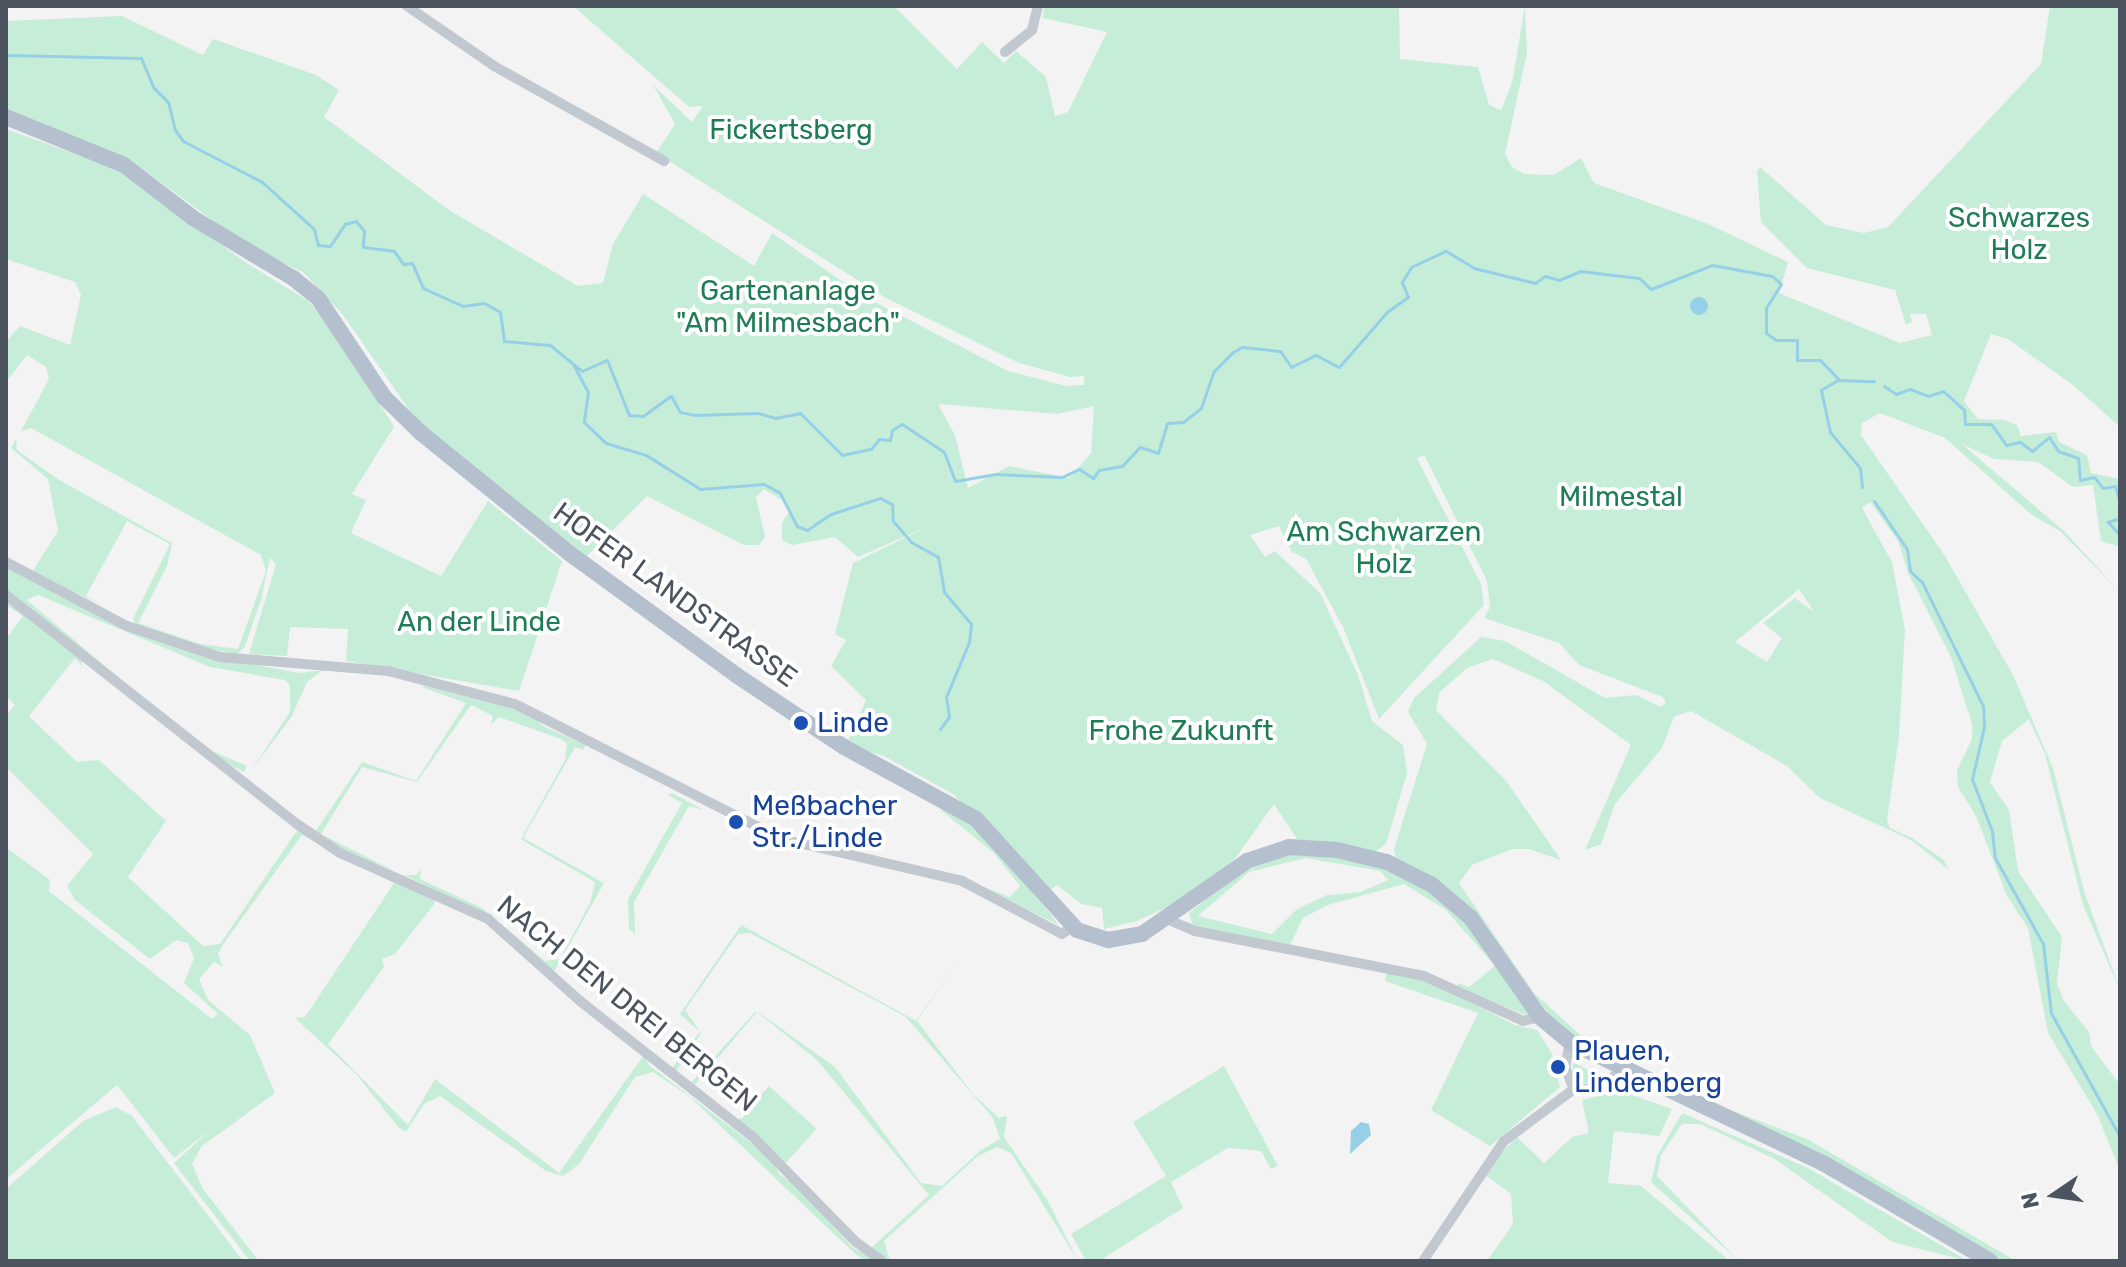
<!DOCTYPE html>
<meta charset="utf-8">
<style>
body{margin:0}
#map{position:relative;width:2126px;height:1267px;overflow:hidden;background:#f4f3f3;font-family:Rubik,sans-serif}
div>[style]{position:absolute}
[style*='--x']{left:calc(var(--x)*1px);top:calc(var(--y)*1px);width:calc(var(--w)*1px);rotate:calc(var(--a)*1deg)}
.green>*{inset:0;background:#c6edd8;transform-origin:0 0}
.water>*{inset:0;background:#96d0e7}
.round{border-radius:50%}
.stream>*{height:3px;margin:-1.5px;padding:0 1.5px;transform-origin:1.5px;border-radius:1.5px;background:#96d0e7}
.street>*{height:10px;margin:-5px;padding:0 5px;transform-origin:5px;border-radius:5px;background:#c1c8d0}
.primary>*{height:16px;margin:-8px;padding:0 8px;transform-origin:8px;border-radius:8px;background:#b5c0ce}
.dots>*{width:22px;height:22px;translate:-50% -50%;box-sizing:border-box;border:4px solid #fff;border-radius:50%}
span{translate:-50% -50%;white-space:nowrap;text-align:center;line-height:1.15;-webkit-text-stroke:8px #fff;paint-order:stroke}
.park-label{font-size:28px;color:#1f7d55}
.street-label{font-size:28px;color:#4b545f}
.transit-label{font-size:28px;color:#164399}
.left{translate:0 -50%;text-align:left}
.frame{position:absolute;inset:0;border:8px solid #4b545f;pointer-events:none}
.north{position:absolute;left:2014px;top:1155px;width:80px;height:80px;-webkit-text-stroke:6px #fff;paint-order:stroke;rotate:257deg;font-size:22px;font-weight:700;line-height:32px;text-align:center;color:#4b545f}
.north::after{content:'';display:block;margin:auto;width:28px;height:36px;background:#4b545f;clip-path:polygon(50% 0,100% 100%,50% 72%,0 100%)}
</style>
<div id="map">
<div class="green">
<div style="clip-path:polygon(evenodd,573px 6px,894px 6px,957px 69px,982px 42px,1004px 63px,1016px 51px,1046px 77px,1055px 116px,1068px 112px,1107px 32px,1043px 18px,1044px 6px,1399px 6px,1400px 59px,1478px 67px,1489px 105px,1501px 110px,1512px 83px,1525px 6px,1527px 53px,1505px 154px,1512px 167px,1524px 174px,1554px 175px,1581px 158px,1594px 183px,1708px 224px,1788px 262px,1779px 293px,1900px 343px,1932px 335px,1926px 314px,1910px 314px,1912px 322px,1906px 325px,1895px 290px,1807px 268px,1761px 222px,1757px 171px,1760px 167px,1826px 225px,1864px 233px,1888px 227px,2041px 64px,2050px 6px,2120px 6px,2120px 427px,2073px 385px,2008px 339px,1991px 334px,1964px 401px,1978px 419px,2005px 420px,2017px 425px,2021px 436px,2056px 432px,2059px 442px,2087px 455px,2091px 473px,2120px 479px,2120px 547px,2101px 541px,2093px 485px,2073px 487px,2038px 462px,1994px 459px,1962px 444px,2065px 532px,2120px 592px,2060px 531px,2032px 515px,1945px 438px,1880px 413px,1862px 423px,1861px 435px,1945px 556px,2013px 675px,2053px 768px,2084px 891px,2120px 990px,2083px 905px,2045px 754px,2029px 719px,2002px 741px,1990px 782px,2009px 810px,2018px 871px,2062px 937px,2057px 983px,2064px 1001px,2089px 1032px,2091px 1046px,2120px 1085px,2120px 1171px,2097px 1114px,2048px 1033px,2028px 928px,2007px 896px,1976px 816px,1958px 787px,1957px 770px,1972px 739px,1972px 724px,1951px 657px,1908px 573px,1898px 541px,1870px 502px,1862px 508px,1892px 562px,1905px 630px,1899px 736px,1887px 820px,1890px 828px,1912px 838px,1944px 860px,1949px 870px,1911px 840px,1820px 798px,1787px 766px,1691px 711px,1674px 717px,1662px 748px,1615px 804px,1601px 844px,1585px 850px,1631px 745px,1543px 681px,1493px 659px,1467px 668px,1439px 693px,1436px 710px,1507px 782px,1561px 860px,1529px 849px,1512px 849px,1472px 865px,1459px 883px,1534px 993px,1589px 1043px,1709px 1102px,1807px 1139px,2016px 1261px,2000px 1261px,1855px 1176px,1686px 1097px,1556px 1025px,1503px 950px,1396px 859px,1394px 849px,1427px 744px,1408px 712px,1414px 698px,1481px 637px,1505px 641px,1605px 698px,1636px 695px,1661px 707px,1666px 702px,1663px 697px,1579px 665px,1559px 643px,1484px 618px,1490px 607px,1487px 581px,1424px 455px,1417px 458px,1481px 584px,1484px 605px,1379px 719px,1343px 627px,1306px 559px,1292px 552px,1279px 526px,1250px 535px,1265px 557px,1275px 551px,1320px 593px,1358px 675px,1372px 721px,1403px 745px,1407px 773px,1386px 844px,1373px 853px,1297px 839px,1274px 804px,1235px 859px,1182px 900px,1137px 921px,1104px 929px,1102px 908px,1081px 904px,1057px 885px,1050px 890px,953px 794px,884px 756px,846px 745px,866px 700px,831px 666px,846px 640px,835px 634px,853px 563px,927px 527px,858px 557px,835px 537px,792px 545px,782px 540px,782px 523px,789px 512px,785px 502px,764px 489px,756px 497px,765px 537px,759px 545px,744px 545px,647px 496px,585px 558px,424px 431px,343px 315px,303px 272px,249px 247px,129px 159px,6px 108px,6px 21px,122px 16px,203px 55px,213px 39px,316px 75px,339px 90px,324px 117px,449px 210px,578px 286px,603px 283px,613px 244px,643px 194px,754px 266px,772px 233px,865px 297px,1008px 371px,1066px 386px,1084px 385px,1084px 376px,1070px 377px,1019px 363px,886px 298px,656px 153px,675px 124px,653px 85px,692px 122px,703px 106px,689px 107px,573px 6px,938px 404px,1057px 414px,1094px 406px,1091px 453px,1069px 478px,1009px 466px,968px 488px,955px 435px,938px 404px,573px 6px,1799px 589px,1814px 612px,1795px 598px,1763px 623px,1782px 638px,1767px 662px,1735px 642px,1799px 589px)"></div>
<div style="clip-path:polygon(6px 129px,120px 170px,242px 260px,308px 301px,335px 330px,394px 427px,352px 494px,366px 500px,351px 533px,441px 576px,488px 501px,562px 561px,519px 691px,346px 661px,348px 629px,290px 627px,287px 656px,249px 654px,276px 564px,270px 558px,261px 600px,245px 646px,238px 654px,207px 649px,136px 625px,133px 619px,170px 544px,127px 521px,86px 596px,98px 603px,31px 574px,58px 531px,48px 479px,11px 448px,16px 439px,17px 450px,56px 478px,172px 543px,167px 566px,138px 623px,200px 644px,238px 649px,266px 571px,261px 555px,31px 428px,21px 431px,49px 379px,46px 367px,27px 355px,6px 382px,6px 342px,20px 326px,70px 345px,81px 295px,75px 282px,6px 259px)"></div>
<div style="clip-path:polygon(6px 567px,122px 627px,209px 656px,299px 673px,323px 670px,307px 682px,292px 716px,250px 772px,290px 712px,290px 686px,285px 680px,210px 667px,38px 595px,27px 600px,158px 711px,212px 751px,247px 766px,244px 772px,226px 763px,48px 627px,6px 589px)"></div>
<div style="clip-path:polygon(6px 599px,82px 661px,82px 666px,75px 658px,29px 716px,77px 762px,99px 760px,166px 821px,128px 877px,203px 946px,220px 944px,298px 829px,433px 897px,435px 903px,395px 954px,382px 959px,384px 967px,328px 1044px,408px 1125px,435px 1079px,559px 1173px,644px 1055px,649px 1065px,771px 1158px,780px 1175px,795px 1184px,853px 1248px,878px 1261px,864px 1261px,851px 1250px,690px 1097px,653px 1072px,635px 1077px,579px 1164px,563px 1176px,546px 1171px,440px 1096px,424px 1104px,406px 1132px,398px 1127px,357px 1075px,295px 1018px,305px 1017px,394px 883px,302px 835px,222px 946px,218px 954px,223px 967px,214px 962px,199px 979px,208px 1000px,250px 1035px,275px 1093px,202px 1146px,192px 1164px,203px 1189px,259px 1261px,250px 1261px,174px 1163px,209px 1131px,174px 1158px,117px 1085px,6px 1179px,7px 848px,50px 880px,49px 891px,212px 1019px,218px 1014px,184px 983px,194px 958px,188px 943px,176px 940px,150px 959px,75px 900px,67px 886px,93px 854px,6px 767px,6px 716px,15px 705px,6px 696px,6px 639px,23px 616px,6px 605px)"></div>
<div style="clip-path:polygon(426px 686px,530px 713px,543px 726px,586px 745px,583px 750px,575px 747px,523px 838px,604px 883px,554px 972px,489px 916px,404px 875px,416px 875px,421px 869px,420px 879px,482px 908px,545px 961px,560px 959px,590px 903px,595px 882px,522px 840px,522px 837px,565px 760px,567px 744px,561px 739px,499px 717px,491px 724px,493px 716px,471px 705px,417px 782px,362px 767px,321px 834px,397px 872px,333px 845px,316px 834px,266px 796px,315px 832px,362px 762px,416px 781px,466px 703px,422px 687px)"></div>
<div style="clip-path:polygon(672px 793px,704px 810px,689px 806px,634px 902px,635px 934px,629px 929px,628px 899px,682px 803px,668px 795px)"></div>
<div style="clip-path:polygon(943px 802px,997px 848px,1059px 925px,967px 881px,1010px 897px,1020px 886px,994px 853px,942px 811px)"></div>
<div style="clip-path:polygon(evenodd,1289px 853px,1317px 853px,1386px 869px,1425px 888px,1459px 914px,1529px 1013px,1528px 1016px,1458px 988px,1458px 983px,1469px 987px,1495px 966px,1446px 910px,1404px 884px,1328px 905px,1303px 918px,1289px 947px,1193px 926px,1189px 913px,1237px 875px,1289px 853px,1306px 858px,1380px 871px,1388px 880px,1360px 892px,1327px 895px,1297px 909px,1272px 934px,1198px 916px,1249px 872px,1306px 858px)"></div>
<div style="clip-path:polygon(741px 925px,916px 1021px,966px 949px,917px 1021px,973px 1094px,999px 1118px,1007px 1116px,1004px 1137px,1048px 1201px,1078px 1261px,1011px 1153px,997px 1147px,978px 1156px,884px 1241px,890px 1261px,875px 1252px,871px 1248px,929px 1195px,817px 1060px,757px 1012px,694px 1086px,691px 1083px,755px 1012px,758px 1012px,835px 1067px,921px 1183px,942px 1186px,981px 1150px,1000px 1139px,993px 1118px,906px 1017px,750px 933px,738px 934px,685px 1010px,701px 1033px,676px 1072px,671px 1069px,700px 1032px,680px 1014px)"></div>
<div style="clip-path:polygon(1387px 970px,1423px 978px,1515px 1025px,1537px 1030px,1552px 1054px,1560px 1087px,1490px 1146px,1431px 1110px,1478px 1013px,1385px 981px)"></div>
<div style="clip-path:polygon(1573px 1062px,1600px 1077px,1593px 1084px,1581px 1083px,1572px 1073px)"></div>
<div style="clip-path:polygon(1224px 1066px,1278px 1166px,1299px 1191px,1278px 1166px,1271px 1169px,1261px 1151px,1228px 1148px,1171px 1182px,1183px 1208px,1099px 1261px,1086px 1261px,1071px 1234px,1166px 1176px,1133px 1122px)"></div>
<div style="left:769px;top:1086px;width:64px;height:46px;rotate:42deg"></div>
<div style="clip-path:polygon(1620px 1091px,1672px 1109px,1659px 1136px,1614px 1131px,1608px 1183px,1641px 1186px,1730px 1261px,1487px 1261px,1513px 1224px,1511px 1194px,1485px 1175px,1499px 1155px,1517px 1137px,1544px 1163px,1572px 1137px,1589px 1133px,1582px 1100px)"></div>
<div style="clip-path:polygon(116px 1107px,132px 1116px,243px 1261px,6px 1261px,6px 1189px,83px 1121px)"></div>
<div style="clip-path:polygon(1682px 1113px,1808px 1168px,1968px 1261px,1892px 1242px,1775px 1159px,1700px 1124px,1682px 1124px,1661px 1155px,1657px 1176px,1739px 1261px,1651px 1182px,1657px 1156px)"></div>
</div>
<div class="water">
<div class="round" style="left:1690px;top:297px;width:18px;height:18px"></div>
<div style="clip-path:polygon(1361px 1122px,1369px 1124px,1371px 1135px,1350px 1154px,1351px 1131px)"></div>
</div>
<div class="stream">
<div style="--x:6;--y:55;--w:135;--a:1.3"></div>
<div style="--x:141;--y:58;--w:33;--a:67"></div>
<div style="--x:154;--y:88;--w:20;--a:45"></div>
<div style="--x:168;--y:102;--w:29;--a:76"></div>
<div style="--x:175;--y:130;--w:14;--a:54"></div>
<div style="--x:183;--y:141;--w:89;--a:27.4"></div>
<div style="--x:262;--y:182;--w:70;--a:42.1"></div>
<div style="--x:314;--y:229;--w:16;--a:76"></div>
<div style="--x:318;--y:245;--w:12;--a:5"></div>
<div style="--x:330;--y:246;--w:27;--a:-56"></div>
<div style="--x:345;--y:224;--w:11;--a:-15"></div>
<div style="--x:356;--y:221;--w:13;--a:51"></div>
<div style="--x:364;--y:231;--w:16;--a:94"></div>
<div style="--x:363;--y:247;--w:31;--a:7"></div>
<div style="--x:394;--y:251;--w:16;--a:55"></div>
<div style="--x:403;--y:264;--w:9;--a:-6"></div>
<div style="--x:412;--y:263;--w:27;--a:66"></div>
<div style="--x:423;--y:288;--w:44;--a:24.2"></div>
<div style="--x:463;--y:306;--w:21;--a:-8"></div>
<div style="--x:484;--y:303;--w:18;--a:29"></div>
<div style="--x:500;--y:312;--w:29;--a:82"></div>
<div style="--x:504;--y:341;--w:46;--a:5"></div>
<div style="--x:550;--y:345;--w:41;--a:39.1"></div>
<div style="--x:582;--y:371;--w:27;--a:-24"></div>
<div style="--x:607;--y:360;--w:59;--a:68.2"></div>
<div style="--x:629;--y:415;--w:14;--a:4"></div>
<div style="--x:643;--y:416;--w:34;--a:-36"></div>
<div style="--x:671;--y:396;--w:18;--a:61"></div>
<div style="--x:680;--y:412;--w:15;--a:11"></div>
<div style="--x:695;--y:415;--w:63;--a:-1.8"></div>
<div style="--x:758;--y:413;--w:18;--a:16"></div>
<div style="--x:775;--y:418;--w:25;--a:-11"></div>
<div style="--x:800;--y:413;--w:59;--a:45"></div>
<div style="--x:842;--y:455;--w:30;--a:-12"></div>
<div style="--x:871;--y:449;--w:13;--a:-51"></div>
<div style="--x:879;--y:439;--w:11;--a:5"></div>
<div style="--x:890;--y:440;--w:10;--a:-79"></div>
<div style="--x:892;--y:430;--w:12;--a:-31"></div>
<div style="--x:902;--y:424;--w:50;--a:33.7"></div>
<div style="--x:944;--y:452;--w:31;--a:69"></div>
<div style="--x:955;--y:481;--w:41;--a:-9.9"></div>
<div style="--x:995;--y:474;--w:67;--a:2.6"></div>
<div style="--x:1062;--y:477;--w:19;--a:-25"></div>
<div style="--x:1079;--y:469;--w:17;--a:33"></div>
<div style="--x:1093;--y:478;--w:10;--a:-53"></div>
<div style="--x:1099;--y:470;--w:23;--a:-10"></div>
<div style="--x:1122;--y:466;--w:26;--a:-47"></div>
<div style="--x:1140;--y:447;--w:19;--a:18"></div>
<div style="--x:1158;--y:453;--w:31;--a:-73"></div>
<div style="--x:1167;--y:423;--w:16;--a:-4"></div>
<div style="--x:1183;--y:422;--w:23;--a:-38"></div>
<div style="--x:1201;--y:408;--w:39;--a:-71"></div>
<div style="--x:1214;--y:371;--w:27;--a:-45"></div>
<div style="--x:1233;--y:352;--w:10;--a:-29"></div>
<div style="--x:1242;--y:347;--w:38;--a:6"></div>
<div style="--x:1280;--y:351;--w:19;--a:55"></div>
<div style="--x:1291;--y:367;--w:28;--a:-26"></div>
<div style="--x:1316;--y:355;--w:26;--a:28"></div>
<div style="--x:1339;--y:367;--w:73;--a:-48.9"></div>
<div style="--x:1387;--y:312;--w:26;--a:-36"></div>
<div style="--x:1408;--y:297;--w:16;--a:-112"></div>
<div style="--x:1402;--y:282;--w:17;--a:-59"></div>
<div style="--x:1411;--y:267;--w:38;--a:-25"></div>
<div style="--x:1446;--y:251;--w:33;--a:31"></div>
<div style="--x:1474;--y:268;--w:63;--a:13.8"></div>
<div style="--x:1535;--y:283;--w:12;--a:-35"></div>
<div style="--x:1545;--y:276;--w:15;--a:16"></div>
<div style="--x:1559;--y:280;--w:23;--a:-23"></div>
<div style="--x:1580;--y:271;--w:59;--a:6.8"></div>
<div style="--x:1639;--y:278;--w:16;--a:43"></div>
<div style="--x:1651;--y:289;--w:66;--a:-21.5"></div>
<div style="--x:1712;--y:265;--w:61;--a:10.4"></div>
<div style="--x:1772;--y:276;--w:12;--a:42"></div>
<div style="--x:1781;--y:284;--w:28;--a:122"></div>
<div style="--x:1766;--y:308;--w:25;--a:90"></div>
<div style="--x:1766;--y:333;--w:12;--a:35"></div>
<div style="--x:1776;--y:340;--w:21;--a:0"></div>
<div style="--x:1797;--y:340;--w:20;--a:90"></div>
<div style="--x:1797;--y:360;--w:23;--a:0"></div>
<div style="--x:1820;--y:360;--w:28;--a:46"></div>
<div style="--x:1839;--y:380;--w:35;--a:2"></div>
<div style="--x:573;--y:364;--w:32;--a:62"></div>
<div style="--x:588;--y:392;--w:30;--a:98"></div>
<div style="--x:584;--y:422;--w:30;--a:44"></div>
<div style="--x:606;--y:443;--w:42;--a:16.7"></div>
<div style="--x:646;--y:455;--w:64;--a:32.2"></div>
<div style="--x:700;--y:489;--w:64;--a:-4.5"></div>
<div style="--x:764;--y:484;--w:18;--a:29"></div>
<div style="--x:780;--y:493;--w:37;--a:63"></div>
<div style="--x:797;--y:526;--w:11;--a:22"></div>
<div style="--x:807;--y:530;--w:29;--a:-34"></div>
<div style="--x:831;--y:514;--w:52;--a:-18.1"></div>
<div style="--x:880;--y:498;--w:13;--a:27"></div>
<div style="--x:892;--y:504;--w:17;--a:87"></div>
<div style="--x:893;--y:521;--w:28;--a:49"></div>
<div style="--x:911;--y:542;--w:31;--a:29"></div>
<div style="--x:938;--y:557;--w:36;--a:80"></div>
<div style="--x:944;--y:592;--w:42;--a:49.8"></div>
<div style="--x:971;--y:624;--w:18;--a:96"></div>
<div style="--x:969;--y:642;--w:60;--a:112.7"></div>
<div style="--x:946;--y:697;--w:20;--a:81"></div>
<div style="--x:949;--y:717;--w:15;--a:127"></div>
<div style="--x:1838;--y:380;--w:20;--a:150"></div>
<div style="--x:1821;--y:390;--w:43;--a:77.9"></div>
<div style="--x:1830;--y:432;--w:47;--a:50.2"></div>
<div style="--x:1860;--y:468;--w:19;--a:84"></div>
<div style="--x:1884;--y:386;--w:14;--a:34"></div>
<div style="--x:1896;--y:394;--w:15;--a:-20"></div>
<div style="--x:1910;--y:389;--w:19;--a:21"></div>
<div style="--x:1928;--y:396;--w:16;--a:-18"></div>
<div style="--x:1943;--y:391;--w:28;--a:42"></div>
<div style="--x:1964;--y:410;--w:14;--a:86"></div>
<div style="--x:1965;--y:424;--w:26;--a:0"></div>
<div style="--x:1991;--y:424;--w:26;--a:54"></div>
<div style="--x:2006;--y:445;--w:14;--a:-12"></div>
<div style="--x:2020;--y:442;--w:15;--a:37"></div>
<div style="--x:2032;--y:451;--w:22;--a:-39"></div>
<div style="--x:2049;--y:437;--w:17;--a:57"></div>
<div style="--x:2058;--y:451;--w:21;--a:19"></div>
<div style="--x:2078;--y:458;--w:22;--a:85"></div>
<div style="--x:2080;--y:480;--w:14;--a:-12"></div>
<div style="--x:2094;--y:477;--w:14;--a:51"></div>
<div style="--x:2103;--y:488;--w:12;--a:-9"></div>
<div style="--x:2115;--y:486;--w:17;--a:73"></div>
<div style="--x:1874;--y:501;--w:58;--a:55.5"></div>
<div style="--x:1907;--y:549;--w:22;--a:82"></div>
<div style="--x:1910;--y:571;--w:16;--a:43"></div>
<div style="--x:1922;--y:582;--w:138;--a:63.8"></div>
<div style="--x:1983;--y:706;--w:21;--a:87"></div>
<div style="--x:1984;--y:727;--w:53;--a:103"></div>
<div style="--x:1972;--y:779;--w:56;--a:69"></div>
<div style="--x:1992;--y:831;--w:27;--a:84"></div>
<div style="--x:1995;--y:858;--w:98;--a:60.8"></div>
<div style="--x:2043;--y:944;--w:69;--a:83.4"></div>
<div style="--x:2051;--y:1013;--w:142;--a:60.9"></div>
<div style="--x:2120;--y:518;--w:13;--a:162"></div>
<div style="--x:2108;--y:522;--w:18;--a:47"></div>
</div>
<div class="street">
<div style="--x:407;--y:6;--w:106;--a:34.6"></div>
<div style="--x:494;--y:66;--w:195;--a:29.2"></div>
<div style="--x:1005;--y:52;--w:35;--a:-39"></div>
<div style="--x:1032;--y:30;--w:25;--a:-76"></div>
<div style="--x:6;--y:562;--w:137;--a:27.9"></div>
<div style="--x:127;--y:626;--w:98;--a:18.4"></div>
<div style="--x:220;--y:657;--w:169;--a:4.8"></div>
<div style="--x:388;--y:671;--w:131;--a:14.6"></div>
<div style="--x:515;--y:704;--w:299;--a:26.8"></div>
<div style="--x:782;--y:839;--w:185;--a:13.1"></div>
<div style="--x:962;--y:881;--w:113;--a:27.9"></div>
<div style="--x:1062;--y:934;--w:12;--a:-35"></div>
<div style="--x:6;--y:595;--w:370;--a:38.2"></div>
<div style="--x:297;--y:824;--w:52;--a:34"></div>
<div style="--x:340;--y:853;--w:162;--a:24"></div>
<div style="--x:488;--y:919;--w:123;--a:41.7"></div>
<div style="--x:580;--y:1001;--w:220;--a:38.2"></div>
<div style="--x:753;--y:1137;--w:147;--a:45.6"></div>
<div style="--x:856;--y:1242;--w:32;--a:36"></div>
<div style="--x:1169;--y:920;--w:28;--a:23"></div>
<div style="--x:1195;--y:931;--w:233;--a:11.1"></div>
<div style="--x:1424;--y:976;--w:109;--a:24.4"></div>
<div style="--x:1523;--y:1021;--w:17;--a:-13"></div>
<div style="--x:1570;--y:1042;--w:25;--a:101"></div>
<div style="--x:1565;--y:1067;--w:24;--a:68"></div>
<div style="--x:1423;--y:1261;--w:145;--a:-56"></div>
<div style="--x:1504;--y:1141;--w:87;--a:-36.6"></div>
<div style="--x:1574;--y:1089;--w:21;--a:0"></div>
<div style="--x:1595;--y:1089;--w:32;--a:-34"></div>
</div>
<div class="primary">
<div style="--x:6;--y:117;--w:127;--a:22.1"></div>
<div style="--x:124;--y:165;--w:87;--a:37.5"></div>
<div style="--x:193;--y:218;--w:117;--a:31"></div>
<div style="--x:293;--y:278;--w:32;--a:39"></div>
<div style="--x:318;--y:298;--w:119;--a:56.3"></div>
<div style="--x:384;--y:397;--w:52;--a:44.2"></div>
<div style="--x:421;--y:433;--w:191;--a:39"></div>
<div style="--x:569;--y:553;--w:207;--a:36.1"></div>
<div style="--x:736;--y:675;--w:130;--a:33.7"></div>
<div style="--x:844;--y:747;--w:150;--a:28.6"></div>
<div style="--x:976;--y:819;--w:150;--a:47.7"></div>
<div style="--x:1077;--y:930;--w:33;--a:18"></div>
<div style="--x:1108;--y:940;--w:35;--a:-10"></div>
<div style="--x:1142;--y:934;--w:128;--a:-34.8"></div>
<div style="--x:1247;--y:861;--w:44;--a:-18.4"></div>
<div style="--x:1289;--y:847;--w:48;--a:3.6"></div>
<div style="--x:1337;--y:850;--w:51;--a:13.5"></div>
<div style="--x:1387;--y:862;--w:51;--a:27.1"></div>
<div style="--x:1432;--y:885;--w:51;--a:40.2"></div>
<div style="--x:1471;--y:918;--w:121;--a:55.1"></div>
<div style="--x:1540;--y:1017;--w:39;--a:40"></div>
<div style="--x:1570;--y:1042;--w:280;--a:25.6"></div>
<div style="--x:1823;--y:1163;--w:194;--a:30.4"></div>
</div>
<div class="dots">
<div style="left:801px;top:723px;background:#1a4fb4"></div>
<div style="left:736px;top:822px;background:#1a4fb4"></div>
<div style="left:1558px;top:1067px;background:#1a4fb4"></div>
</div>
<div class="park-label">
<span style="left:791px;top:130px">Fickertsberg</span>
<span style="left:2019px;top:234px">Schwarzes<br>Holz</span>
<span style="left:788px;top:307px">Gartenanlage<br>"Am Milmesbach"</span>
<span style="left:1621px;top:497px">Milmestal</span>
<span style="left:1384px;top:548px">Am Schwarzen<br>Holz</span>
<span style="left:479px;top:622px">An der Linde</span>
<span style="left:1181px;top:731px">Frohe Zukunft</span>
</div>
<div class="street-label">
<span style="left:675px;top:595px;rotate:36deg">HOFER LANDSTRASSE</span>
<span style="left:627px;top:1004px;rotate:39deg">NACH DEN DREI BERGEN</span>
</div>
<div class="transit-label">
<span class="left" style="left:817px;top:723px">Linde</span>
<span class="left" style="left:752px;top:822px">Meßbacher<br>Str./Linde</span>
<span class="left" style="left:1574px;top:1067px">Plauen,<br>Lindenberg</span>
</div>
<div class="frame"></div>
<div class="north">N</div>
</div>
